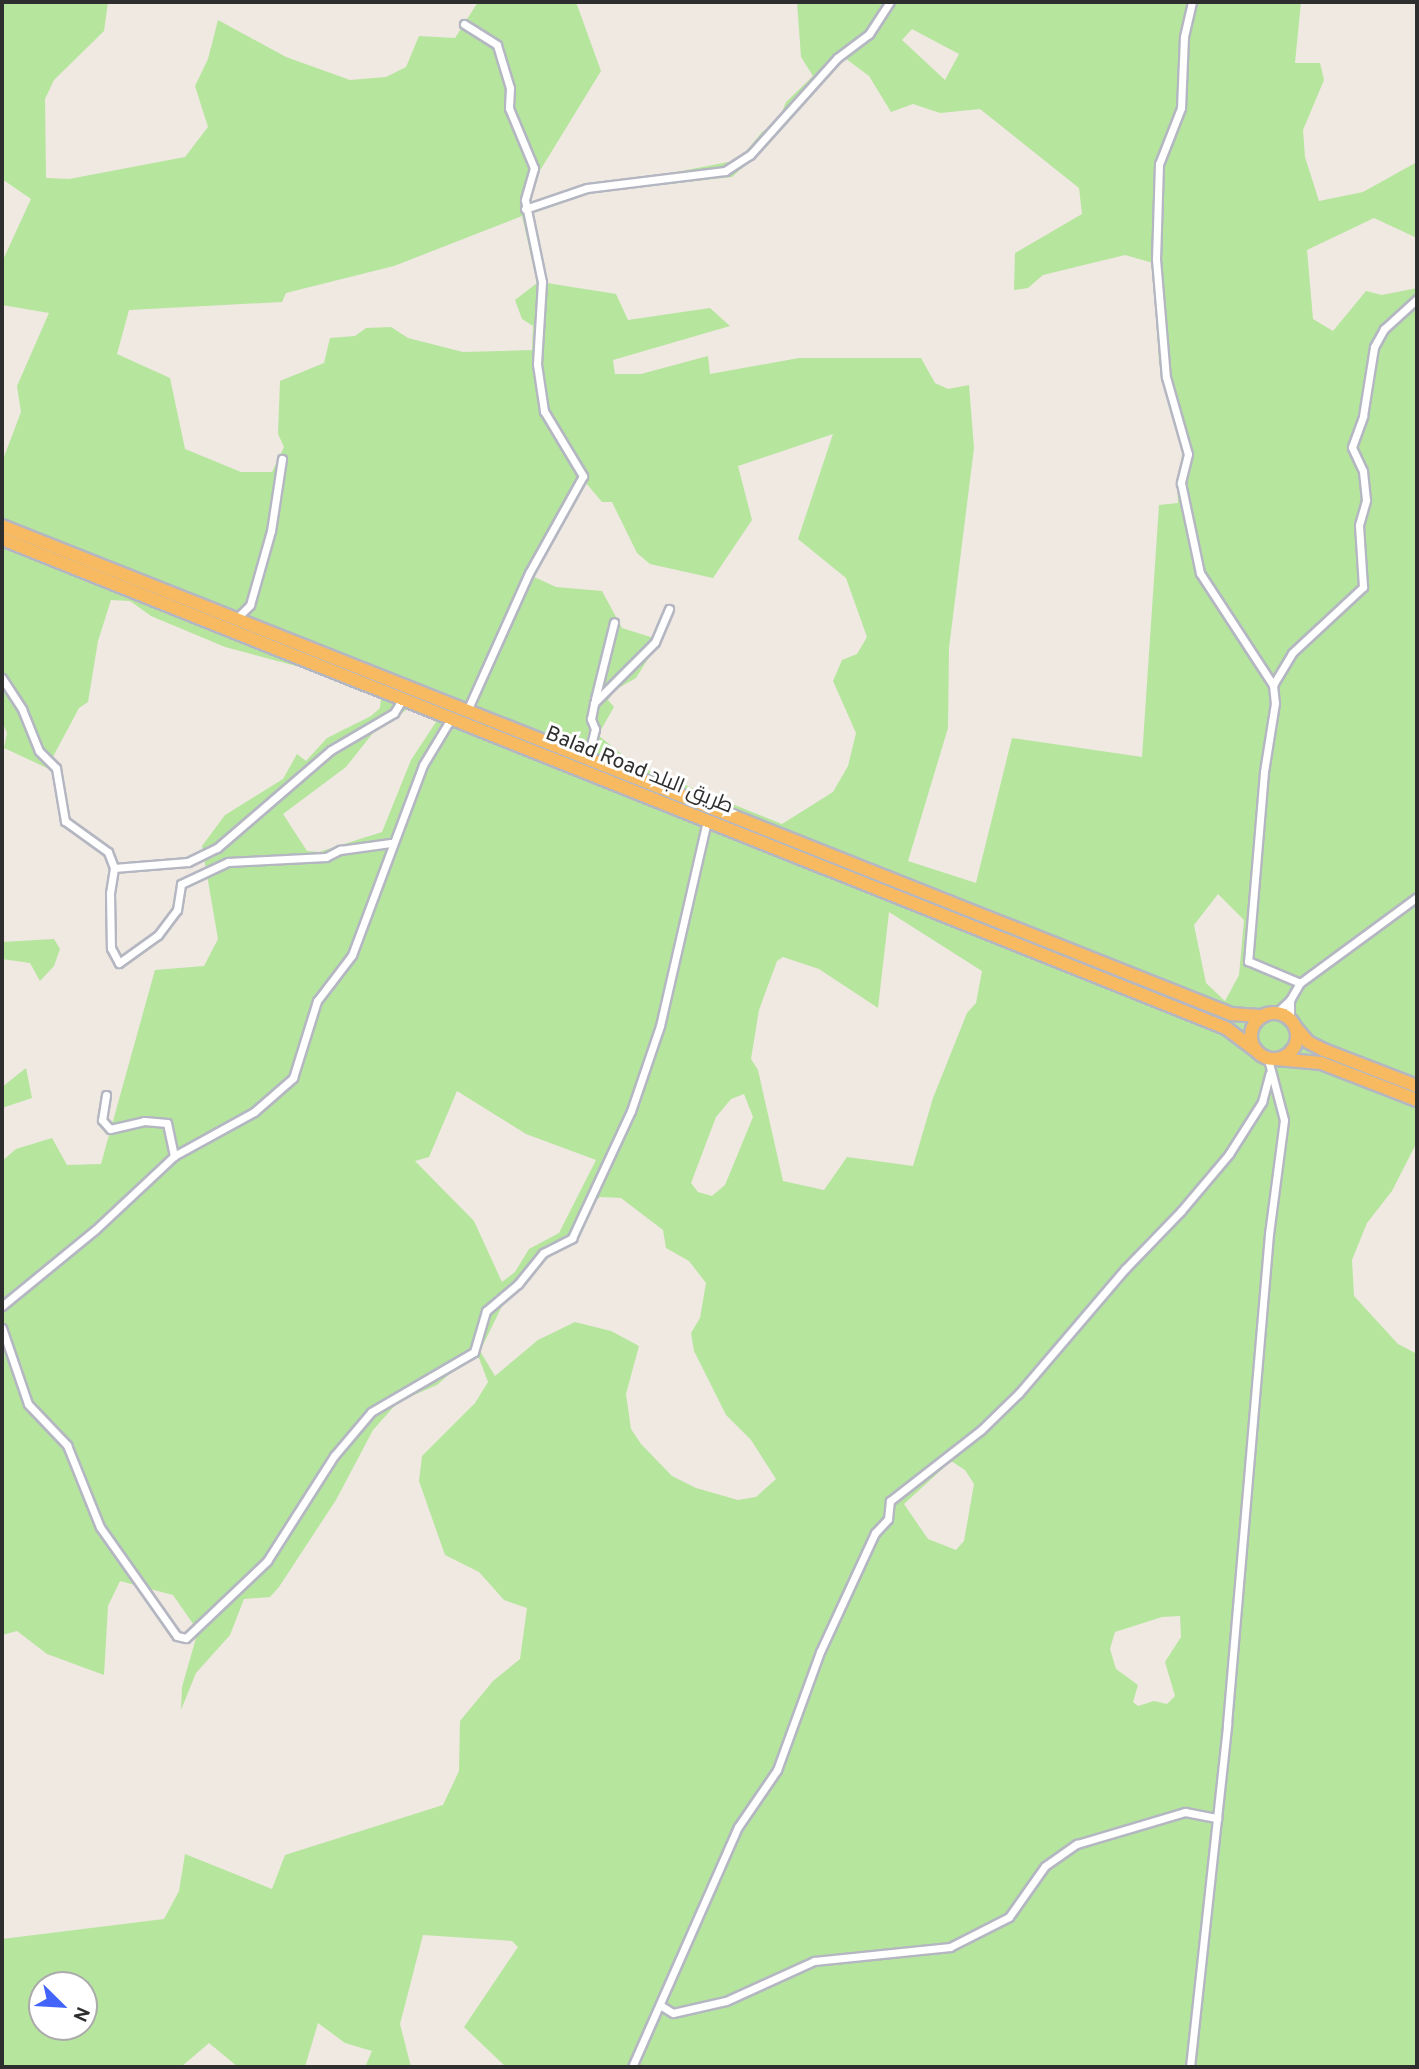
<!DOCTYPE html>
<meta charset="utf-8">
<style>
body{margin:0}
#map{position:relative;width:1419px;height:2069px;overflow:hidden;background:#efe9e1;font-family:Overpass,Cairo,sans-serif}
div>[style]{position:absolute}
[style*='--x']{left:calc(var(--x)*1px);top:calc(var(--y)*1px);width:calc(var(--w)*1px);rotate:calc(var(--a)*1deg)}
.green>*{inset:0;background:#b6e59e}
.roads{filter:drop-shadow(2px 0 #b4b7c1) drop-shadow(-2px 0 #b4b7c1) drop-shadow(0 2px #b4b7c1) drop-shadow(0 -2px #b4b7c1)}
.minor>*{height:7px;margin:-3.5px;padding:0 3.5px;transform-origin:3.5px;border-radius:3.5px;background:#fff}
.trunk>*{height:12px;margin:-6px;padding:0 6px;transform-origin:6px;border-radius:6px;background:#f8ba60}
.trunk>.ring{margin:-6px;padding:0;box-sizing:content-box;background:none;border:12px solid #f8ba60;border-radius:50%}
span{translate:-50% -50%;white-space:nowrap;text-align:center;line-height:1.15;-webkit-text-stroke:6px #fff;paint-order:stroke}
.street-label{font-size:21px;color:#2e2e2e}
.frame{position:absolute;inset:0;border:4px solid #2e2e2e;pointer-events:none}
.north{position:absolute;left:28px;top:1971px;width:70px;height:70px;box-sizing:border-box;background:#fff;border:2px solid #ababab;border-radius:50%;rotate:114deg;font-size:19px;font-weight:700;line-height:28px;text-align:center;color:#2e2e2e}
.north::after{content:'';display:block;margin:auto;width:24px;height:32px;background:#4264fb;clip-path:polygon(50% 0,100% 100%,50% 72%,0 100%)}
</style>
<div id="map">
<div class="green">
<div style="clip-path:polygon(evenodd,2px 2px,108px 2px,104px 31px,54px 80px,45px 99px,46px 178px,69px 179px,185px 157px,208px 127px,195px 86px,208px 59px,218px 20px,286px 57px,350px 80px,386px 77px,406px 67px,419px 36px,455px 38px,478px 2px,576px 2px,601px 71px,536px 177px,530px 204px,584px 185px,613px 184px,739px 160px,762px 132px,778px 122px,786px 102px,813px 76px,801px 57px,797px 2px,1301px 2px,1295px 63px,1320px 63px,1324px 80px,1303px 130px,1305px 157px,1319px 201px,1363px 192px,1417px 162px,1417px 238px,1374px 218px,1307px 250px,1313px 319px,1333px 331px,1366px 291px,1382px 295px,1417px 288px,1417px 1142px,1392px 1191px,1367px 1223px,1352px 1260px,1354px 1296px,1398px 1344px,1417px 1354px,1417px 2067px,506px 2067px,464px 2027px,518px 1947px,512px 1941px,423px 1935px,400px 2024px,411px 2067px,365px 2067px,372px 2051px,345px 2043px,318px 2023px,305px 2067px,238px 2067px,209px 2043px,181px 2067px,2px 2067px,2px 1939px,164px 1919px,179px 1891px,185px 1854px,272px 1889px,285px 1855px,443px 1805px,459px 1771px,460px 1721px,493px 1681px,520px 1659px,527px 1608px,504px 1600px,479px 1572px,445px 1555px,419px 1481px,422px 1456px,475px 1403px,488px 1382px,479px 1358px,471px 1355px,437px 1385px,398px 1402px,373px 1430px,336px 1500px,279px 1587px,270px 1597px,244px 1599px,230px 1635px,196px 1673px,181px 1710px,182px 1687px,198px 1631px,173px 1595px,120px 1581px,108px 1606px,104px 1675px,47px 1654px,17px 1631px,2px 1635px,2px 1161px,16px 1149px,52px 1138px,67px 1165px,101px 1164px,155px 970px,204px 966px,218px 939px,202px 846px,225px 815px,283px 779px,297px 754px,306px 761px,327px 738px,371px 716px,380px 708px,381px 698px,318px 672px,225px 647px,151px 616px,130px 601px,111px 600px,98px 641px,88px 702px,79px 708px,47px 768px,4px 748px,7px 733px,2px 721px,2px 462px,21px 412px,17px 386px,49px 313px,2px 305px,2px 262px,31px 199px,2px 179px,2px 2px,912px 29px,959px 54px,945px 80px,902px 40px,912px 29px,2px 2px,845px 58px,869px 76px,891px 112px,913px 104px,940px 113px,980px 109px,1079px 188px,1082px 214px,1015px 253px,1014px 290px,1028px 288px,1043px 275px,1125px 255px,1153px 263px,1159px 363px,1184px 453px,1177px 479px,1178px 503px,1159px 505px,1142px 757px,1012px 738px,976px 883px,908px 861px,948px 728px,949px 648px,974px 448px,969px 385px,948px 389px,935px 383px,921px 358px,799px 358px,710px 374px,708px 356px,641px 374px,615px 374px,613px 360px,730px 326px,710px 308px,628px 320px,616px 294px,547px 283px,531px 214px,589px 193px,732px 177px,767px 146px,845px 58px,2px 2px,522px 216px,537px 283px,515px 300px,522px 319px,533px 326px,532px 350px,463px 352px,408px 338px,391px 327px,366px 328px,355px 336px,330px 338px,324px 363px,280px 381px,278px 434px,284px 447px,272px 472px,241px 472px,185px 449px,170px 378px,117px 354px,129px 310px,282px 302px,286px 293px,394px 266px,522px 216px,2px 2px,833px 434px,798px 539px,846px 578px,867px 637px,857px 654px,842px 660px,833px 681px,856px 733px,848px 766px,833px 792px,782px 824px,635px 765px,598px 735px,614px 707px,608px 700px,615px 690px,636px 678px,660px 640px,622px 628px,602px 591px,556px 587px,532px 576px,586px 483px,602px 502px,612px 502px,637px 553px,650px 564px,713px 578px,752px 520px,738px 466px,833px 434px,2px 2px,412px 706px,436px 722px,411px 760px,382px 832px,319px 852px,307px 851px,283px 814px,346px 767px,373px 733px,412px 706px,2px 2px,1218px 894px,1244px 920px,1239px 975px,1225px 1001px,1206px 983px,1194px 925px,1218px 894px,2px 2px,889px 912px,982px 971px,976px 1003px,967px 1013px,933px 1098px,913px 1166px,847px 1157px,824px 1190px,783px 1181px,758px 1070px,751px 1059px,759px 1010px,777px 961px,783px 957px,819px 969px,878px 1008px,889px 912px,2px 2px,457px 1091px,526px 1134px,596px 1160px,559px 1233px,529px 1249px,515px 1272px,502px 1282px,474px 1221px,415px 1161px,429px 1157px,457px 1091px,2px 2px,744px 1094px,753px 1117px,725px 1185px,712px 1196px,698px 1192px,691px 1183px,716px 1117px,731px 1099px,744px 1094px,2px 2px,600px 1197px,621px 1198px,663px 1230px,666px 1248px,689px 1261px,706px 1283px,700px 1318px,691px 1333px,694px 1351px,726px 1415px,751px 1440px,776px 1479px,756px 1497px,738px 1500px,696px 1488px,672px 1476px,641px 1444px,631px 1429px,626px 1394px,639px 1346px,611px 1331px,575px 1322px,538px 1340px,495px 1376px,480px 1351px,504px 1302px,525px 1286px,545px 1257px,570px 1246px,591px 1205px,600px 1197px,2px 2px,951px 1461px,965px 1470px,974px 1484px,964px 1541px,956px 1550px,928px 1539px,904px 1504px,951px 1461px,2px 2px,1180px 1616px,1181px 1637px,1165px 1662px,1175px 1696px,1167px 1704px,1154px 1701px,1138px 1706px,1133px 1702px,1138px 1685px,1116px 1669px,1110px 1649px,1115px 1632px,1162px 1617px,1180px 1616px,2px 2px,42px 1985px,84px 1985px,84px 2027px,42px 2027px,42px 1985px)"></div>
<div style="clip-path:polygon(54px 939px,60px 949px,54px 966px,40px 981px,30px 963px,2px 959px,2px 942px)"></div>
<div style="clip-path:polygon(26px 1068px,32px 1098px,2px 1108px,2px 1087px)"></div>
</div>
<div class="roads">
<div class="minor">
<div style="--x:1192;--y:2;--w:36;--a:103"></div>
<div style="--x:1184;--y:37;--w:71;--a:92.4"></div>
<div style="--x:1181;--y:108;--w:60;--a:111.4"></div>
<div style="--x:1159;--y:164;--w:95;--a:91.8"></div>
<div style="--x:1156;--y:259;--w:118;--a:85.2"></div>
<div style="--x:1166;--y:377;--w:80;--a:74.1"></div>
<div style="--x:1188;--y:454;--w:30;--a:104"></div>
<div style="--x:1181;--y:483;--w:92;--a:78.1"></div>
<div style="--x:1200;--y:573;--w:134;--a:56.9"></div>
<div style="--x:1273;--y:685;--w:18;--a:84"></div>
<div style="--x:1275;--y:703;--w:70;--a:99.1"></div>
<div style="--x:1264;--y:772;--w:190;--a:94.8"></div>
<div style="--x:1248;--y:961;--w:56;--a:22.9"></div>
<div style="--x:464;--y:24;--w:39;--a:32"></div>
<div style="--x:497;--y:45;--w:45;--a:73.2"></div>
<div style="--x:510;--y:88;--w:20;--a:93"></div>
<div style="--x:509;--y:108;--w:65;--a:67.4"></div>
<div style="--x:534;--y:168;--w:33;--a:106"></div>
<div style="--x:525;--y:200;--w:84;--a:78.3"></div>
<div style="--x:542;--y:282;--w:82;--a:93.5"></div>
<div style="--x:537;--y:364;--w:48;--a:81.5"></div>
<div style="--x:544;--y:411;--w:76;--a:59"></div>
<div style="--x:583;--y:476;--w:111;--a:119.1"></div>
<div style="--x:529;--y:573;--w:149;--a:114.2"></div>
<div style="--x:525;--y:209;--w:65;--a:-18.7"></div>
<div style="--x:587;--y:188;--w:139;--a:-7"></div>
<div style="--x:725;--y:171;--w:30;--a:-33"></div>
<div style="--x:750;--y:155;--w:130;--a:-48.1"></div>
<div style="--x:837;--y:58;--w:40;--a:-37"></div>
<div style="--x:869;--y:34;--w:38;--a:-57"></div>
<div style="--x:238;--y:617;--w:17;--a:-45"></div>
<div style="--x:250;--y:605;--w:77;--a:-74.2"></div>
<div style="--x:271;--y:531;--w:73;--a:-81.3"></div>
<div style="--x:2;--y:678;--w:37;--a:57"></div>
<div style="--x:22;--y:709;--w:45;--a:68"></div>
<div style="--x:39;--y:751;--w:24;--a:45"></div>
<div style="--x:56;--y:768;--w:54;--a:80.4"></div>
<div style="--x:65;--y:821;--w:53;--a:35.8"></div>
<div style="--x:108;--y:852;--w:17;--a:69"></div>
<div style="--x:114;--y:868;--w:74;--a:-4.6"></div>
<div style="--x:188;--y:862;--w:32;--a:-26"></div>
<div style="--x:217;--y:848;--w:150;--a:-40.7"></div>
<div style="--x:331;--y:750;--w:73;--a:-30.4"></div>
<div style="--x:394;--y:713;--w:17;--a:-59"></div>
<div style="--x:1273;--y:685;--w:37;--a:-59"></div>
<div style="--x:1292;--y:653;--w:97;--a:-42.9"></div>
<div style="--x:1363;--y:587;--w:62;--a:-93.7"></div>
<div style="--x:1359;--y:525;--w:26;--a:-74"></div>
<div style="--x:1366;--y:500;--w:29;--a:-96"></div>
<div style="--x:1363;--y:471;--w:26;--a:-115"></div>
<div style="--x:1352;--y:447;--w:33;--a:-70"></div>
<div style="--x:1363;--y:416;--w:70;--a:-80.9"></div>
<div style="--x:1374;--y:347;--w:21;--a:-61"></div>
<div style="--x:1384;--y:329;--w:45;--a:-42.3"></div>
<div style="--x:595;--y:699;--w:79;--a:-76.1"></div>
<div style="--x:588;--y:757;--w:29;--a:-76"></div>
<div style="--x:595;--y:729;--w:11;--a:-112"></div>
<div style="--x:591;--y:719;--w:16;--a:-79"></div>
<div style="--x:594;--y:703;--w:86;--a:-45"></div>
<div style="--x:655;--y:642;--w:36;--a:-67"></div>
<div style="--x:114;--y:868;--w:25;--a:99"></div>
<div style="--x:110;--y:893;--w:55;--a:89"></div>
<div style="--x:111;--y:948;--w:17;--a:62"></div>
<div style="--x:119;--y:963;--w:48;--a:-35.7"></div>
<div style="--x:158;--y:935;--w:31;--a:-53"></div>
<div style="--x:177;--y:910;--w:26;--a:-81"></div>
<div style="--x:181;--y:884;--w:52;--a:-25.1"></div>
<div style="--x:228;--y:862;--w:98;--a:-2.9"></div>
<div style="--x:326;--y:857;--w:16;--a:-27"></div>
<div style="--x:340;--y:850;--w:51;--a:-7.8"></div>
<div style="--x:1290;--y:1000;--w:20;--a:-60"></div>
<div style="--x:1300;--y:983;--w:145;--a:-36.3"></div>
<div style="--x:1275;--y:1014;--w:21;--a:-43"></div>
<div style="--x:1290;--y:1000;--w:19;--a:90"></div>
<div style="--x:106;--y:1095;--w:25;--a:99"></div>
<div style="--x:102;--y:1120;--w:12;--a:48"></div>
<div style="--x:110;--y:1129;--w:35;--a:-13"></div>
<div style="--x:144;--y:1121;--w:23;--a:5"></div>
<div style="--x:167;--y:1123;--w:34;--a:78"></div>
<div style="--x:2;--y:1306;--w:120;--a:-39.3"></div>
<div style="--x:95;--y:1230;--w:108;--a:-43.1"></div>
<div style="--x:174;--y:1156;--w:91;--a:-28.8"></div>
<div style="--x:254;--y:1112;--w:52;--a:-41.1"></div>
<div style="--x:293;--y:1078;--w:81;--a:-72.7"></div>
<div style="--x:317;--y:1001;--w:58;--a:-52.7"></div>
<div style="--x:352;--y:955;--w:203;--a:-69.5"></div>
<div style="--x:423;--y:765;--w:56;--a:-58.9"></div>
<div style="--x:2;--y:1328;--w:80;--a:71.1"></div>
<div style="--x:28;--y:1404;--w:57;--a:46.4"></div>
<div style="--x:67;--y:1445;--w:88;--a:68.1"></div>
<div style="--x:100;--y:1527;--w:133;--a:54.8"></div>
<div style="--x:177;--y:1636;--w:9;--a:13"></div>
<div style="--x:186;--y:1638;--w:112;--a:-43.5"></div>
<div style="--x:267;--y:1561;--w:125;--a:-57.5"></div>
<div style="--x:334;--y:1456;--w:57;--a:-49.9"></div>
<div style="--x:371;--y:1412;--w:119;--a:-30.2"></div>
<div style="--x:474;--y:1352;--w:43;--a:-73.7"></div>
<div style="--x:486;--y:1311;--w:42;--a:-40.2"></div>
<div style="--x:518;--y:1284;--w:40;--a:-51"></div>
<div style="--x:543;--y:1253;--w:33;--a:-27"></div>
<div style="--x:572;--y:1238;--w:140;--a:-65.1"></div>
<div style="--x:631;--y:1111;--w:90;--a:-71.2"></div>
<div style="--x:660;--y:1026;--w:211;--a:-77.1"></div>
<div style="--x:660;--y:2005;--w:15;--a:32"></div>
<div style="--x:673;--y:2013;--w:54;--a:-12.8"></div>
<div style="--x:726;--y:2001;--w:97;--a:-24.4"></div>
<div style="--x:814;--y:1961;--w:137;--a:-5.9"></div>
<div style="--x:950;--y:1947;--w:66;--a:-27"></div>
<div style="--x:1009;--y:1917;--w:62;--a:-54.8"></div>
<div style="--x:1045;--y:1866;--w:39;--a:-35"></div>
<div style="--x:1077;--y:1844;--w:113;--a:-16.5"></div>
<div style="--x:1185;--y:1812;--w:33;--a:11"></div>
<div style="--x:632;--y:2067;--w:262;--a:-66.2"></div>
<div style="--x:738;--y:1827;--w:69;--a:-55.6"></div>
<div style="--x:777;--y:1770;--w:126;--a:-70"></div>
<div style="--x:820;--y:1652;--w:131;--a:-65.2"></div>
<div style="--x:875;--y:1533;--w:19;--a:-47"></div>
<div style="--x:888;--y:1519;--w:18;--a:-84"></div>
<div style="--x:890;--y:1501;--w:115;--a:-38"></div>
<div style="--x:981;--y:1430;--w:53;--a:-44.2"></div>
<div style="--x:1019;--y:1393;--w:163;--a:-49.5"></div>
<div style="--x:1125;--y:1269;--w:81;--a:-46"></div>
<div style="--x:1181;--y:1211;--w:75;--a:-49.9"></div>
<div style="--x:1229;--y:1154;--w:62;--a:-57.6"></div>
<div style="--x:1262;--y:1102;--w:30;--a:-75"></div>
<div style="--x:1190;--y:2067;--w:345;--a:-83.8"></div>
<div style="--x:1227;--y:1724;--w:492;--a:-85.1"></div>
<div style="--x:1269;--y:1234;--w:115;--a:-82.5"></div>
<div style="--x:1284;--y:1120;--w:63;--a:-104.7"></div>
</div>
<div class="trunk">
<div style="--x:2;--y:526;--w:1322;--a:21.66"></div>
<div style="--x:1231;--y:1014;--w:32;--a:4"></div>
<div style="--x:2;--y:539;--w:1318;--a:21.78"></div>
<div style="--x:1226;--y:1028;--w:36;--a:37"></div>
<div class="ring" style="left:1251px;top:1013px;width:34px;height:34px"></div>
<div style="--x:1296;--y:1028;--w:18;--a:49"></div>
<div style="--x:1308;--y:1042;--w:18;--a:27"></div>
<div style="--x:1324;--y:1050;--w:100;--a:21.2"></div>
<div style="--x:1276;--y:1059;--w:45;--a:5.1"></div>
<div style="--x:1321;--y:1063;--w:103;--a:21.1"></div>
</div>
</div>
<div class="street-label">
<span style="left:639px;top:771px;rotate:22deg">Balad Road طريق البلد</span>
</div>
<div class="frame"></div>
<div class="north">N</div>
</div>
